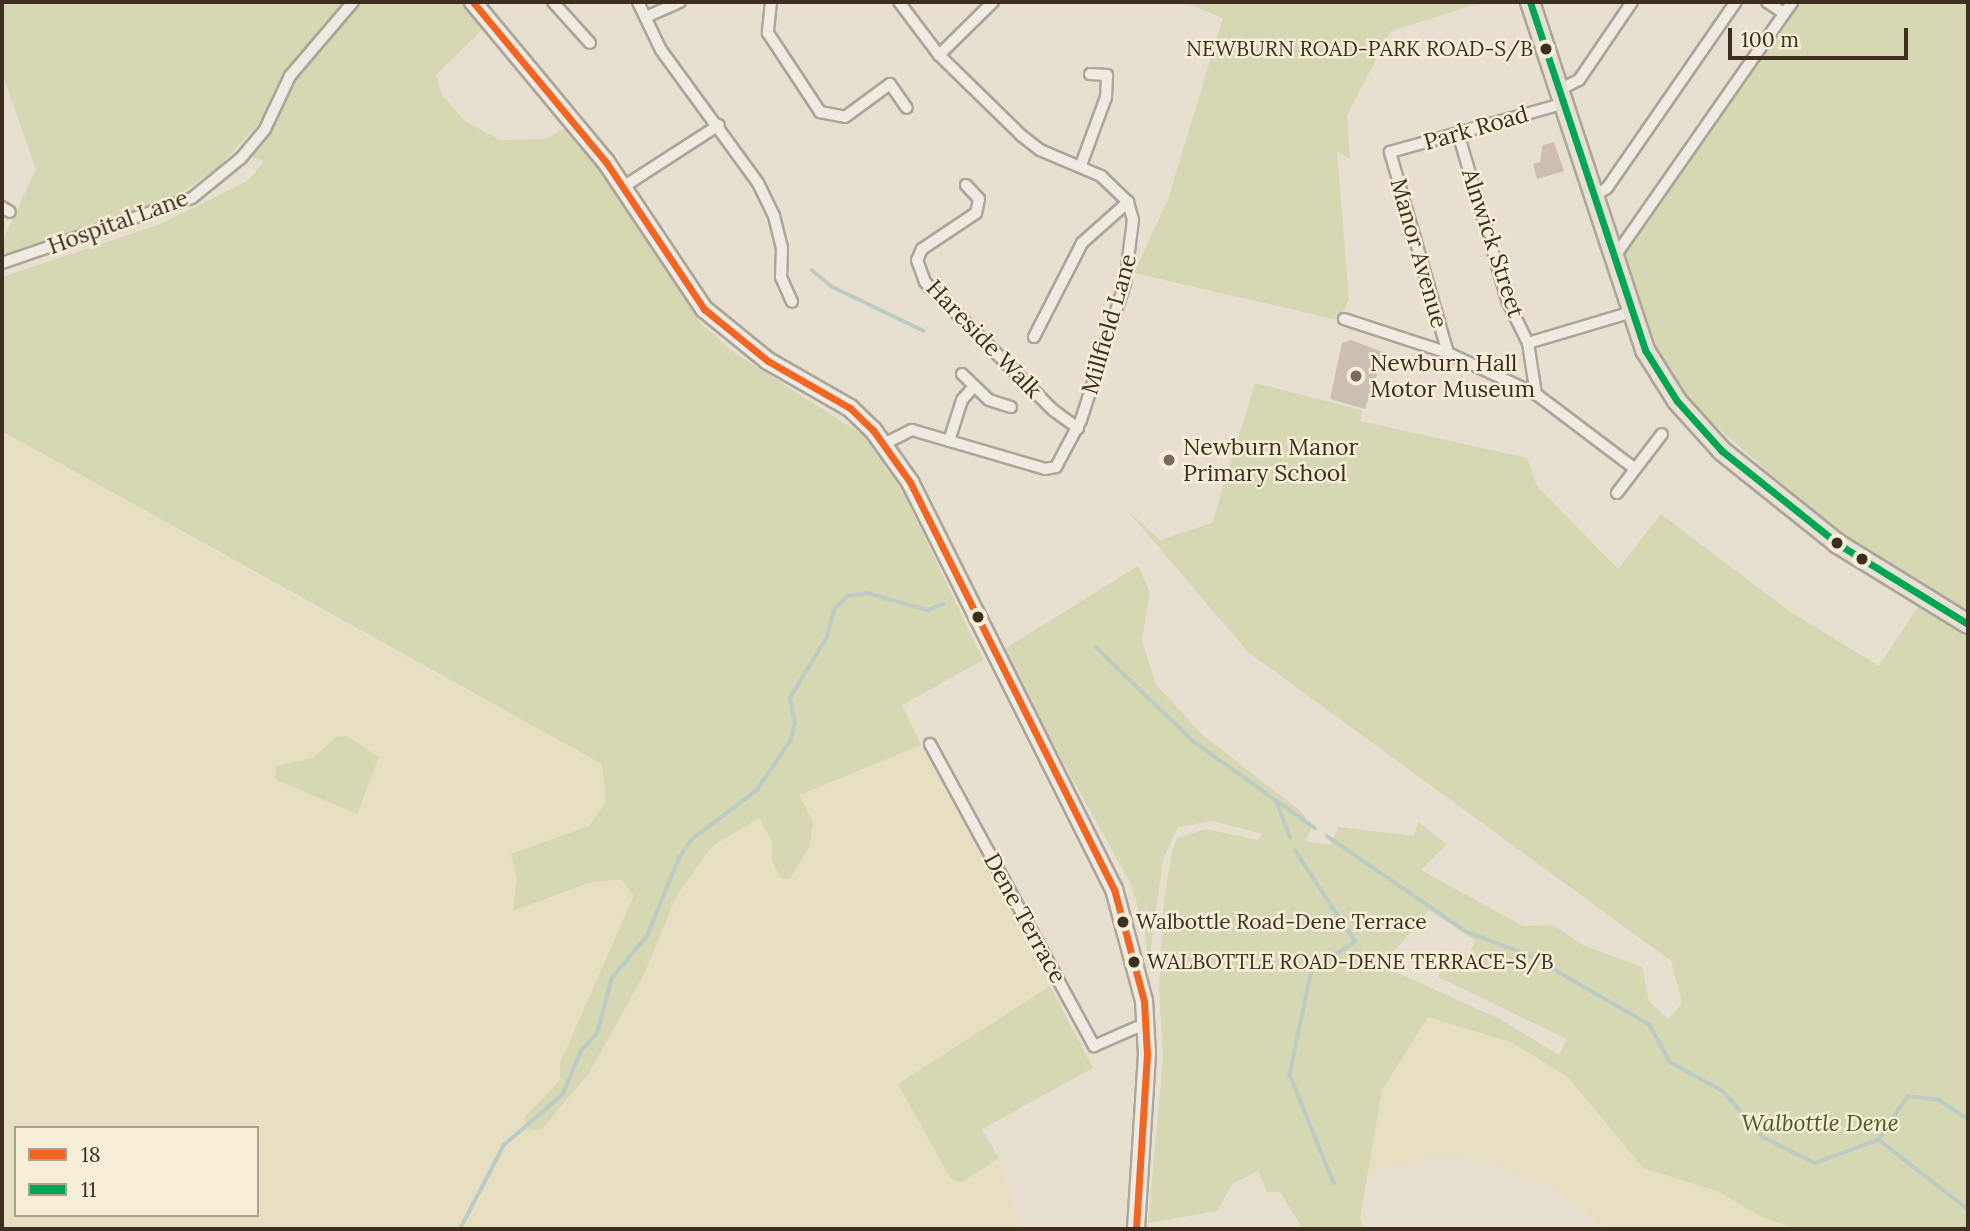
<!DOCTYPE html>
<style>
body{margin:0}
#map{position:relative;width:1970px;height:1231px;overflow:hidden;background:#e7e0d1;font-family:Lora,serif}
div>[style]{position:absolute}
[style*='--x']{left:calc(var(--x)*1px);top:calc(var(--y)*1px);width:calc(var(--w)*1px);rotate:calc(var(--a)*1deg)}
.farmland>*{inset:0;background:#e6dfc2}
.green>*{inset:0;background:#d6d7b3}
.stream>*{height:3.5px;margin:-1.75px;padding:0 1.75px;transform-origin:1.75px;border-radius:1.75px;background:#bcccc2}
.building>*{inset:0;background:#cbbfb2}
.roads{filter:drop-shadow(2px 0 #ada599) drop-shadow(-2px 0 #ada599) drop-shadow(0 2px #ada599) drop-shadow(0 -2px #ada599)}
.street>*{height:10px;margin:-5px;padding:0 5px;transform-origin:5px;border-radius:5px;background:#efebe3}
.secondary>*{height:16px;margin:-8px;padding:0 8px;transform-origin:8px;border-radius:8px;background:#efebe3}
.primary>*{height:18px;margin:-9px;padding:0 9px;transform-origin:9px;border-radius:9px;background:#e6e1d4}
.bus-1>*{height:7px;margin:-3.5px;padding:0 3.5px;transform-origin:3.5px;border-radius:3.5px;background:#f26522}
.bus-2>*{height:7px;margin:-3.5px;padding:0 3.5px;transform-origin:3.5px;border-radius:3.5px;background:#00a651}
.dots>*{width:19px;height:19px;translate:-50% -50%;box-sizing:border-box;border:4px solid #f7eed8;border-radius:50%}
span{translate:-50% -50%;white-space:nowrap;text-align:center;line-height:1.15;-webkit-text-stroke:5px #f7eed8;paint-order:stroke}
.bus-label{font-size:21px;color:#3d2e20}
.right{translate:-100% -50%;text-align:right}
.left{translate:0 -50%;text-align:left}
.street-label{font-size:23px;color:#3d2e20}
.poi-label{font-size:23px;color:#3d2e20}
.park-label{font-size:23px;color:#4d5a26;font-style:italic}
.frame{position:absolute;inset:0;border:4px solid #3d2e20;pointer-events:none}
.legend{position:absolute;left:14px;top:1126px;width:245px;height:91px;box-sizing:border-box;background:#f7eed8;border:2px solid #ada18e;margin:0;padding:9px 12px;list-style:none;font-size:21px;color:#3d2e20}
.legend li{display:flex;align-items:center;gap:14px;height:35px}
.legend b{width:35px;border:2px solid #ada18e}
.scale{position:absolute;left:1728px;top:28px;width:180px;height:32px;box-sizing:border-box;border:4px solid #3d2e20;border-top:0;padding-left:9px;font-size:21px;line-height:24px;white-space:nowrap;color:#3d2e20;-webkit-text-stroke:5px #f7eed8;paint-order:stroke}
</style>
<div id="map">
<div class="farmland">
<div style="clip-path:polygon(evenodd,2px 431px,403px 657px,735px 830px,813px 788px,921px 745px,1050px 986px,898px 1084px,951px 1179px,963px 1182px,999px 1158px,1022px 1229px,2px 1229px,2px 431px,16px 1128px,257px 1128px,257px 1215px,16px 1215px,16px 1128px)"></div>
<div style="clip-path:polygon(1428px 1017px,1513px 1043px,1568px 1077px,1643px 1168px,1717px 1191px,1797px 1229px,1606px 1229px,1561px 1192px,1489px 1161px,1439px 1156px,1368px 1173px,1382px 1090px)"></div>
</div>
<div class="green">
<div style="clip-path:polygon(2px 2px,345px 2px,288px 67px,259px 123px,220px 166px,177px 196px,2px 256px,2px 241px,36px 169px,2px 73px)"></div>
<div style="clip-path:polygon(358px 2px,465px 2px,487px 25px,436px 75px,442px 95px,466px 122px,500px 140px,545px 139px,570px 125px,634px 211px,699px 322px,735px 353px,863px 435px,904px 494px,983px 660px,902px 705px,921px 745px,799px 795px,813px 822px,810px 845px,790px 879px,781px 878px,772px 861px,772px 841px,759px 818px,711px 847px,677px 895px,644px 974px,589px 1073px,541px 1130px,530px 1130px,524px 1118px,560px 1080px,560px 1063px,634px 896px,622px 880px,612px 880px,588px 883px,513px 911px,517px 878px,511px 854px,589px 826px,606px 802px,602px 764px,2px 431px,2px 277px,158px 225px,249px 180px,264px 161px,249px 156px,269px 133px,294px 81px)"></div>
<div style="clip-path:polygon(1183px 2px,1483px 2px,1391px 31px,1347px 115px,1350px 159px,1337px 151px,1349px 300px,1338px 320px,1134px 273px,1168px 199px,1223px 18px)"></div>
<div style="clip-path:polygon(1797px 2px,1968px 2px,1968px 611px,1829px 525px,1681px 395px,1649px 330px,1624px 255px)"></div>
<div style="clip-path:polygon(evenodd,1255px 383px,1362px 410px,1360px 421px,1527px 458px,1537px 486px,1618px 569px,1661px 514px,1789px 611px,1879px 666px,1919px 606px,1968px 637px,1968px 1229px,1797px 1229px,1762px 1217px,1717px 1191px,1643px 1168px,1568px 1077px,1513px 1043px,1428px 1017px,1382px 1090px,1360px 1218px,1364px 1229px,1303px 1229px,1280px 1192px,1267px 1192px,1258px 1171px,1232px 1184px,1217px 1211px,1148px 1223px,1163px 1057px,1159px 988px,1164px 899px,1172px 852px,1177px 838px,1206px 829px,1257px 840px,1263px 834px,1213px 821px,1178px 827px,1163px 859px,1148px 970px,1145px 931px,1131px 884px,1001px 651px,1138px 566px,1150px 592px,1142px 640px,1156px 685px,1204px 736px,1303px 813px,1311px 829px,1305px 841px,1330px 845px,1339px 827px,1414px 836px,1418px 822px,1447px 844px,1421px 870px,1523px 926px,1553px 925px,1583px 945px,1642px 967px,1649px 1001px,1668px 1019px,1682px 1003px,1671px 961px,1248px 652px,1126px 509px,1160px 540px,1212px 523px,1255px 383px,1429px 910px,1476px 941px,1465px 959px,1448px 953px,1438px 977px,1567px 1039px,1559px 1055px,1500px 1019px,1382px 966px,1429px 910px)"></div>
<div style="clip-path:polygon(346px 736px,379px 757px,357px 814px,275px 779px,276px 766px,313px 758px,336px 737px)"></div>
<div style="clip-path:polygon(1050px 986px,1093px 1068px,982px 1129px,999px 1158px,962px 1182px,951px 1179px,898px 1084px)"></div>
</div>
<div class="stream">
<div style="--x:812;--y:270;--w:25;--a:40"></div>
<div style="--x:831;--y:286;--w:103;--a:25.8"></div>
<div style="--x:1096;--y:647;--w:135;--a:44.1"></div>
<div style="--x:1193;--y:741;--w:150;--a:35.5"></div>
<div style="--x:1276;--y:800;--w:40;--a:69"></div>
<div style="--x:1327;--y:836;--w:170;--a:34.4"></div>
<div style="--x:1467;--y:932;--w:66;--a:20.4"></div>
<div style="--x:1529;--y:955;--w:140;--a:30"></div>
<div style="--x:1650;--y:1025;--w:42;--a:61.6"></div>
<div style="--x:1670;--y:1062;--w:60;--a:28.7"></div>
<div style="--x:1723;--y:1091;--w:61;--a:49"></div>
<div style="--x:1763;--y:1137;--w:58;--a:26.6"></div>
<div style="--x:1815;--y:1163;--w:67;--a:-20.1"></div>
<div style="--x:1878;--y:1140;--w:53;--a:-55.7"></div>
<div style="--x:1908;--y:1096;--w:31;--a:7"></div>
<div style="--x:1939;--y:1100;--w:35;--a:33"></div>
<div style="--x:1295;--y:850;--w:110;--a:56.5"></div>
<div style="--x:1356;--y:942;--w:52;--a:147.5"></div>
<div style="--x:1312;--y:970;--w:107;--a:101.8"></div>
<div style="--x:1290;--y:1075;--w:117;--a:67.8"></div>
<div style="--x:1879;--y:1140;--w:113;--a:37.8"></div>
<div style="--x:460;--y:1229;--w:95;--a:-62.4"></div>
<div style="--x:504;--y:1145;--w:78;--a:-40.8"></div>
<div style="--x:563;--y:1094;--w:47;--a:-67.3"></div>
<div style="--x:581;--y:1051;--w:24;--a:-48"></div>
<div style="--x:597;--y:1033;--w:57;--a:-74.7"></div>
<div style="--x:612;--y:978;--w:55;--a:-50.2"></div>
<div style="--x:647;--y:936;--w:84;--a:-67.7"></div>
<div style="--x:679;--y:858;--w:22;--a:-56"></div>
<div style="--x:691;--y:840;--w:83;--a:-37.1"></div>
<div style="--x:757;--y:790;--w:59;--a:-56"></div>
<div style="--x:790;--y:741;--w:18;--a:-74"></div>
<div style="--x:795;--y:724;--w:26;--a:-101"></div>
<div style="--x:790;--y:698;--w:71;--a:-58.8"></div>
<div style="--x:827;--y:637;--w:30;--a:-75"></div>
<div style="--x:835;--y:608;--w:18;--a:-43"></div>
<div style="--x:848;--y:596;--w:19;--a:-9"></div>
<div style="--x:867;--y:593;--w:63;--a:15.6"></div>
<div style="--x:928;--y:610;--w:16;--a:-22"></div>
</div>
<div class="building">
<div style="clip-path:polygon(1554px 142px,1564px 171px,1537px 179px,1533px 164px,1540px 162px,1543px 145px)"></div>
<div style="clip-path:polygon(1351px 340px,1385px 353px,1365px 409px,1330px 399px,1342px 343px)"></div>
</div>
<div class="roads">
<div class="street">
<div style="--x:553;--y:2;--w:55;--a:47.9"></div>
<div style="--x:638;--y:2;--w:53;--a:64.4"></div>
<div style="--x:661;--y:50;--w:165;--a:53.9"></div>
<div style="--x:758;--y:183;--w:37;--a:64"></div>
<div style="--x:774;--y:216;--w:33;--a:76"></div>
<div style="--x:782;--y:248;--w:29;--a:92"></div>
<div style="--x:781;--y:277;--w:27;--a:66"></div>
<div style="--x:771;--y:2;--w:31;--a:96"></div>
<div style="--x:768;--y:33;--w:95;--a:56.6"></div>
<div style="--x:820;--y:112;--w:25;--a:11"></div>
<div style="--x:845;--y:117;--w:56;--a:-36.3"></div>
<div style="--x:890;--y:84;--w:29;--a:55"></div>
<div style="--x:1767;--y:2;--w:20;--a:33"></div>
<div style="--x:646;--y:17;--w:37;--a:-24"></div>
<div style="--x:939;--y:55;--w:76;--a:-44.5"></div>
<div style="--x:1557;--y:91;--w:25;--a:-27"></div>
<div style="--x:1579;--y:80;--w:94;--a:-55.8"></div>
<div style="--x:1458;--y:133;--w:174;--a:73.6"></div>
<div style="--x:1507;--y:300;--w:48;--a:64"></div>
<div style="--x:1528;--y:343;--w:52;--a:81.1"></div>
<div style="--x:1081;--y:165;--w:72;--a:-69.8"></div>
<div style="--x:1106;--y:97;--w:22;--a:-87"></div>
<div style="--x:1107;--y:75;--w:17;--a:-177"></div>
<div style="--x:966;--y:185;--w:19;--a:47"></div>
<div style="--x:979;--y:199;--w:14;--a:102"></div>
<div style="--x:976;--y:213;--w:65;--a:146.3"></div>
<div style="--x:922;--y:249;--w:12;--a:114"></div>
<div style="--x:917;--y:260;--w:23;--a:70"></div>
<div style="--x:925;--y:282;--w:181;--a:45"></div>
<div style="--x:1053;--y:410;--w:31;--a:36"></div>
<div style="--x:623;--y:187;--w:114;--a:-32.9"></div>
<div style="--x:1592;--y:197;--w:17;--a:-31"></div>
<div style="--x:1607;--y:188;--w:226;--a:-55.3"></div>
<div style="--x:2;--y:207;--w:9;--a:32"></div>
<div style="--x:1613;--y:259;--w:313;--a:-55.1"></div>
<div style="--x:2;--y:263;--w:201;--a:-18.9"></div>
<div style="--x:192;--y:198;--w:63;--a:-39.2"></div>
<div style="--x:241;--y:158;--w:38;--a:-50"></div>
<div style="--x:265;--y:129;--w:59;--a:-64.7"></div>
<div style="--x:290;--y:76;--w:97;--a:-49.6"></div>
<div style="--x:1344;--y:319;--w:109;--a:18.1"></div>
<div style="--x:1448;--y:353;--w:97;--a:25"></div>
<div style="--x:1536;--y:394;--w:124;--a:37.1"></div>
<div style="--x:1034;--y:337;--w:106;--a:-62.9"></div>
<div style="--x:1082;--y:243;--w:62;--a:-41.7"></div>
<div style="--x:1528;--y:343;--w:109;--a:-16.6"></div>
<div style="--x:1448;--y:353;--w:209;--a:-106.1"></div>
<div style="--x:1390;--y:152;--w:179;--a:-15.6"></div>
<div style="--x:962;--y:374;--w:37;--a:44"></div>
<div style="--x:989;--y:400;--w:23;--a:18"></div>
<div style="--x:949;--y:441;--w:43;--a:-72.4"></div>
<div style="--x:962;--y:400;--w:18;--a:-49"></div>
<div style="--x:884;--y:444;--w:31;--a:-27"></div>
<div style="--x:912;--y:430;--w:139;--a:16.3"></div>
<div style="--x:1045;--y:469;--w:11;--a:-10"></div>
<div style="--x:1056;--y:467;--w:53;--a:-62"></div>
<div style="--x:1081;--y:420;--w:144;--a:-72.2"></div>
<div style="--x:1125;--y:283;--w:64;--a:-82.8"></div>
<div style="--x:1133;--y:220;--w:19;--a:-106"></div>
<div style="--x:1128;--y:202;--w:37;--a:-136"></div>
<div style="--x:1101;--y:176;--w:66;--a:-156.9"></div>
<div style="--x:1040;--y:150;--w:24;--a:-142"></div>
<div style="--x:1021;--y:135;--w:115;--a:-135.7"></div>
<div style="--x:939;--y:55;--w:66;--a:-127"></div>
<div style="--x:1617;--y:493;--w:74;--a:-52.7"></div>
<div style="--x:930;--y:744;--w:344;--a:61.5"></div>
<div style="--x:1094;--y:1046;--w:52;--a:-23.6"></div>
</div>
<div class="secondary">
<div style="--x:473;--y:2;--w:208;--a:50.3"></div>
<div style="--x:606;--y:162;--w:177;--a:56.3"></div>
<div style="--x:704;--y:309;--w:82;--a:39.1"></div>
<div style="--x:768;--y:361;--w:95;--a:29.8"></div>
<div style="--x:850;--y:408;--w:32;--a:44"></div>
<div style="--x:873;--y:430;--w:64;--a:54.6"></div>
<div style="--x:910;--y:482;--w:455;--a:63.4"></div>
<div style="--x:1114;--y:889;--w:116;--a:75"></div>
<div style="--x:1144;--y:1001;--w:53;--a:86.8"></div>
<div style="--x:1147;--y:1054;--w:175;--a:93.6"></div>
</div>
<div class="primary">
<div style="--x:1530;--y:2;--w:367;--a:71.7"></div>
<div style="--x:1645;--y:350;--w:60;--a:57.9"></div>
<div style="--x:1677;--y:401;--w:67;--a:48"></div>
<div style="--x:1722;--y:451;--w:149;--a:38.7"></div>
<div style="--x:1838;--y:544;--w:153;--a:31.6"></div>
</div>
</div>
<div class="bus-1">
<div style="--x:473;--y:2;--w:208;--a:50.3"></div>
<div style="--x:606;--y:162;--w:177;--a:56.3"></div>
<div style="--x:704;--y:309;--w:82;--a:39.1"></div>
<div style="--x:768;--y:361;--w:95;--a:29.8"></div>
<div style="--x:850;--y:408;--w:32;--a:44"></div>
<div style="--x:873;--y:430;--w:64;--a:54.6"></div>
<div style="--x:910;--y:482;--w:455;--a:63.4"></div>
<div style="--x:1114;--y:889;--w:116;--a:75"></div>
<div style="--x:1144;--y:1001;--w:53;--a:86.8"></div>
<div style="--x:1147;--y:1054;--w:175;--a:93.6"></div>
</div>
<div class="bus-2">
<div style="--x:1530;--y:2;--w:367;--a:71.7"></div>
<div style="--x:1645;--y:350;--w:60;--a:57.9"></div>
<div style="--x:1677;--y:401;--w:67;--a:48"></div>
<div style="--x:1722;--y:451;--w:149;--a:38.7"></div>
<div style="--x:1838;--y:544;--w:153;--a:31.6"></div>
</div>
<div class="dots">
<div style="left:1546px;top:49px;background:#3d2e20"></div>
<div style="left:1356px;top:376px;background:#786c5e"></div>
<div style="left:1169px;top:460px;background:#786c5e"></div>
<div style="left:1837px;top:543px;background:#3d2e20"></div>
<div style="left:1862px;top:559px;background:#3d2e20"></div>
<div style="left:978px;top:617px;background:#3d2e20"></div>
<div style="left:1123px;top:922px;background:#3d2e20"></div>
<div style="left:1134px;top:962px;background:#3d2e20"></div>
</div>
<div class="bus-label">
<span class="right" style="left:1533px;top:49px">NEWBURN ROAD-PARK ROAD-S/B</span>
<span class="left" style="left:1136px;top:922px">Walbottle Road-Dene Terrace</span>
<span class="left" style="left:1147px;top:962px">WALBOTTLE ROAD-DENE TERRACE-S/B</span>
</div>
<div class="street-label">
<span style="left:1476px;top:128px;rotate:-16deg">Park Road</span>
<span style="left:118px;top:222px;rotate:-20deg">Hospital Lane</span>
<span style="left:1493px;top:243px;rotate:72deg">Alnwick Street</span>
<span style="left:1419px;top:253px;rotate:74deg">Manor Avenue</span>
<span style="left:1109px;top:324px;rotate:-74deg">Millfield Lane</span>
<span style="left:984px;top:339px;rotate:46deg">Hareside Walk</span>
<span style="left:1025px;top:918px;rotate:61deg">Dene Terrace</span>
</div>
<div class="poi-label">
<span class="left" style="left:1370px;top:376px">Newburn Hall<br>Motor Museum</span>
<span class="left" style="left:1183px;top:460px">Newburn Manor<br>Primary School</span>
</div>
<div class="park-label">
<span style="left:1820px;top:1123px">Walbottle Dene</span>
</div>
<div class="frame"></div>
<ul class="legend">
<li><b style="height:9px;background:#f26522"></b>18</li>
<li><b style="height:9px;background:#00a651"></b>11</li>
</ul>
<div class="scale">100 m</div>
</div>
